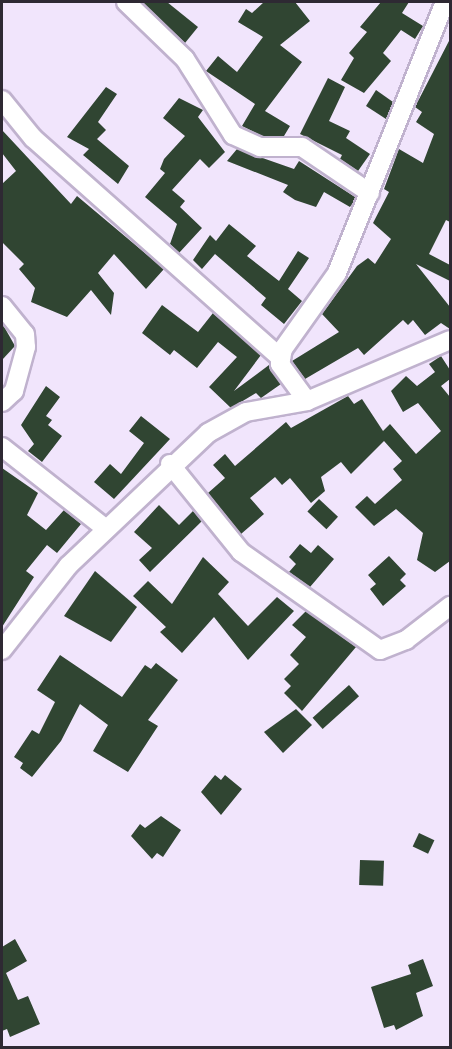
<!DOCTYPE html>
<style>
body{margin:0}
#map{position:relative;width:452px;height:1049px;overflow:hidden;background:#f1e5fc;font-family:"Source Sans 3",sans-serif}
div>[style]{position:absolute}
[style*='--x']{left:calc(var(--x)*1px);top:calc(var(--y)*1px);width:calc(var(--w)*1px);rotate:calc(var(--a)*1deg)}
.building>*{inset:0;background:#304532;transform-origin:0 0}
.roads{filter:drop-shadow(2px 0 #c0b2ce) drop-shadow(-2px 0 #c0b2ce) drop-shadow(0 2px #c0b2ce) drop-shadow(0 -2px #c0b2ce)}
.minor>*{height:18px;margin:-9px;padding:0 9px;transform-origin:9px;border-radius:9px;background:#fff}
span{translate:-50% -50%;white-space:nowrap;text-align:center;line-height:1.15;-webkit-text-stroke:6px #f1e5fc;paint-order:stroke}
.frame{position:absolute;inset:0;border:3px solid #2e2933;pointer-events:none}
</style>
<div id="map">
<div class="building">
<div style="clip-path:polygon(142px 2px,167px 2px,198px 27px,185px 43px)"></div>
<div style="clip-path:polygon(264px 2px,295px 2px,310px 21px,280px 45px,302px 62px,265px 111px,290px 126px,284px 136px,262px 136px,242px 126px,255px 104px,206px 71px,218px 56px,237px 72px,263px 37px,238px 22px,246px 9px,252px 13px)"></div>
<div style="clip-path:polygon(381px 2px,409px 2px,402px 13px,423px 26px,415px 39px,401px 30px,383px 53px,391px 61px,364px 93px,341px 80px,354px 58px,349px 53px,367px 32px,360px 27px)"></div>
<div style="clip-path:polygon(450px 39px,450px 222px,446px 220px,429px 254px,450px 265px,450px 281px,416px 264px,450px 307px,450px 329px,441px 323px,425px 335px,413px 320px,408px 325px,403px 320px,364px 355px,358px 348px,305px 379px,292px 361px,339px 332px,322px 314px,357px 266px,368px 258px,375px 264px,391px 239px,373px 223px,389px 192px,384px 189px,399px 149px,423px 163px,434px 134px,416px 122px,422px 112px,415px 107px)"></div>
<div style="clip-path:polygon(328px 78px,345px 87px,329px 121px,350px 131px,346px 138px,370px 154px,358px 171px,340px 159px,342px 155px,300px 134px)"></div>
<div style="clip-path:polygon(106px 87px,117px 94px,98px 122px,106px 130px,97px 139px,129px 166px,118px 184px,83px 155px,89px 149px,67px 137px)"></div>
<div style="clip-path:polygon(376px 90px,393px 102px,386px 119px,366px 106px)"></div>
<div style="clip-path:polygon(179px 98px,203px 110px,198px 117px,225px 152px,209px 168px,200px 159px,172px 190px,185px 201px,180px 207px,202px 228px,179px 253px,170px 244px,177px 224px,145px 197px,165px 173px,160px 169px,164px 159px,185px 136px,163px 118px)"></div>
<div style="clip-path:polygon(2px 130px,71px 204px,77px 196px,164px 269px,146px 289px,114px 254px,98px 273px,114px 293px,111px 315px,91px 290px,67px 317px,31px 302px,35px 288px,19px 269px,24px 264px,2px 242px,2px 184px,16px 171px,2px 153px)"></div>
<div style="clip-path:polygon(237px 149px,294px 169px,299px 161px,355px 197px,354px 201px,350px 207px,324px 192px,316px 207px,295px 200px,283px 192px,288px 185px,227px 161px)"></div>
<div style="clip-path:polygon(229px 224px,256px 246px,247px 256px,279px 281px,298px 251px,309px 258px,288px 289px,302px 301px,284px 324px,261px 305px,266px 298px,215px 254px,202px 269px,193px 260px,210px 235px,216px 241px)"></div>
<div style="clip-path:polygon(162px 305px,198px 332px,213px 313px,261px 355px,234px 391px,269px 365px,281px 384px,261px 398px,256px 393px,231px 408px,209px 387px,237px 357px,218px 342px,197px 368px,174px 350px,170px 355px,142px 333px)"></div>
<div style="clip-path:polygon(2px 323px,15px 346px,2px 360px)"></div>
<div style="clip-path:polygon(441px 356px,450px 370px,450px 379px,441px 386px,450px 397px,450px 561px,435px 572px,417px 560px,423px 533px,396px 509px,374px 526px,355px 507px,367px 496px,375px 504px,402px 480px,393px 469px,402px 461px,384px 441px,351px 474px,341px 462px,321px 477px,325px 491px,311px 503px,290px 478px,282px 485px,275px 477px,250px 498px,264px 514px,241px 534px,208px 493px,225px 478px,213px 465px,225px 454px,235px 466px,286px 422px,291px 428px,348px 396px,354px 404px,362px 399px,383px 431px,390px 424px,416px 454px,441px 431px,418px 403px,403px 412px,391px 391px,406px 376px,417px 386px,435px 372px,429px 364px)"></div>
<div style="clip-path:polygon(46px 386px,60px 397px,46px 416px,52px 420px,48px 425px,62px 436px,42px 462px,28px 451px,34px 444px,21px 425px)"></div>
<div style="clip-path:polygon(141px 416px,170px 439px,114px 499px,94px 482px,110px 464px,121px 474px,144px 443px,129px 431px)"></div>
<div style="clip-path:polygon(2px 468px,38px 493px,27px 515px,46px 530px,64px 510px,81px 524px,57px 553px,47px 545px,26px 571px,34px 577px,2px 627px)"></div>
<div style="left:319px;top:499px;width:26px;height:17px;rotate:43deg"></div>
<div style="clip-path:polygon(159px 505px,179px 525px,193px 511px,202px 521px,150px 572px,139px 560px,152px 548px,134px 532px)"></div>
<div style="clip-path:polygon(300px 544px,311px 553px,318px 545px,334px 559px,310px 587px,289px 572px,296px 564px,289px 557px)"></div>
<div style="clip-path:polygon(389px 556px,406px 574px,400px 580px,406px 586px,383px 606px,370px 589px,376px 584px,368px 575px)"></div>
<div style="clip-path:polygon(203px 557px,229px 582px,218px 594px,248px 626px,277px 597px,294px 611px,248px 660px,214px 617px,182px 653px,160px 632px,166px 627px,133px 596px,148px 581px,172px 604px)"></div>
<div style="clip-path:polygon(95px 571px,137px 607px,111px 642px,64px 616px)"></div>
<div style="clip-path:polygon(306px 611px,356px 647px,302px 711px,284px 693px,291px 686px,284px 679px,299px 664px,290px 655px,306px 637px,292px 625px)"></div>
<div style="clip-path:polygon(60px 655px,122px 697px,145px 665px,151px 669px,156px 663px,178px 680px,148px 720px,158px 726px,128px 772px,93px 751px,108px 725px,80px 704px,61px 741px,32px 777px,20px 768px,23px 763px,14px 757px,32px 730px,39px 734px,55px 702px,37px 690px)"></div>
<div style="left:349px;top:685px;width:15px;height:49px;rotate:48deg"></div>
<div style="clip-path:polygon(296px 709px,312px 725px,283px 753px,264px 732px)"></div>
<div style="clip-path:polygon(215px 775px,221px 780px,225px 775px,242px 789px,221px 815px,201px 792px)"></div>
<div style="clip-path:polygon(161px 816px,181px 830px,163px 857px,157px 853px,152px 859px,131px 836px,140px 824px,145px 828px)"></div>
<div style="left:419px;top:833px;width:17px;height:15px;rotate:25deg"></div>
<div style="left:360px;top:860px;width:24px;height:25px;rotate:2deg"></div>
<div style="clip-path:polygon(15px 939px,27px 961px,6px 973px,18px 1000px,28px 996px,40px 1024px,10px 1037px,7px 1029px,2px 1031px,2px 947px)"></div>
<div style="clip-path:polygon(423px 959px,433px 986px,416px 993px,423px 1016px,396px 1030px,394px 1025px,384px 1028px,371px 987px,411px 974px,408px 965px)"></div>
</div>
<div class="roads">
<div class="minor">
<div style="--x:126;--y:2;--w:82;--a:44"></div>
<div style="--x:185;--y:59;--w:90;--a:57.7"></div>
<div style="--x:233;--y:135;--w:30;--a:24"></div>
<div style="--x:260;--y:147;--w:42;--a:0"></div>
<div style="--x:302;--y:147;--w:82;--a:34.1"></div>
<div style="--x:2;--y:100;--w:49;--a:50.8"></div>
<div style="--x:33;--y:138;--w:332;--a:41.6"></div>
<div style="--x:2;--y:306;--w:36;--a:51"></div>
<div style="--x:25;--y:334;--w:13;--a:86"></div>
<div style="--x:26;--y:347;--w:46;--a:105.3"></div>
<div style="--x:14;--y:391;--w:16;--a:137"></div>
<div style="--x:307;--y:401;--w:46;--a:-126.1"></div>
<div style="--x:280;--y:364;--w:15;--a:-79"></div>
<div style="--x:283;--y:349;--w:93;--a:-54.6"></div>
<div style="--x:337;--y:273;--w:292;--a:-68.3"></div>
<div style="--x:2;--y:447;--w:131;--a:38.2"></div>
<div style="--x:170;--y:464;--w:113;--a:51.1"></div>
<div style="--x:241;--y:552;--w:170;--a:35.2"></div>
<div style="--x:380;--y:650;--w:28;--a:-21"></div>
<div style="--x:406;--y:640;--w:56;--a:-37.7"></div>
<div style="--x:2;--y:650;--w:107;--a:-51.8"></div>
<div style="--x:68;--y:566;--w:193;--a:-43.5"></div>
<div style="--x:208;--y:433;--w:43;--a:-28.9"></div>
<div style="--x:246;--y:412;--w:62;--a:-10.2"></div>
<div style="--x:307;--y:401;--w:155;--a:-23.1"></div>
</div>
</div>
<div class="frame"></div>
</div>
